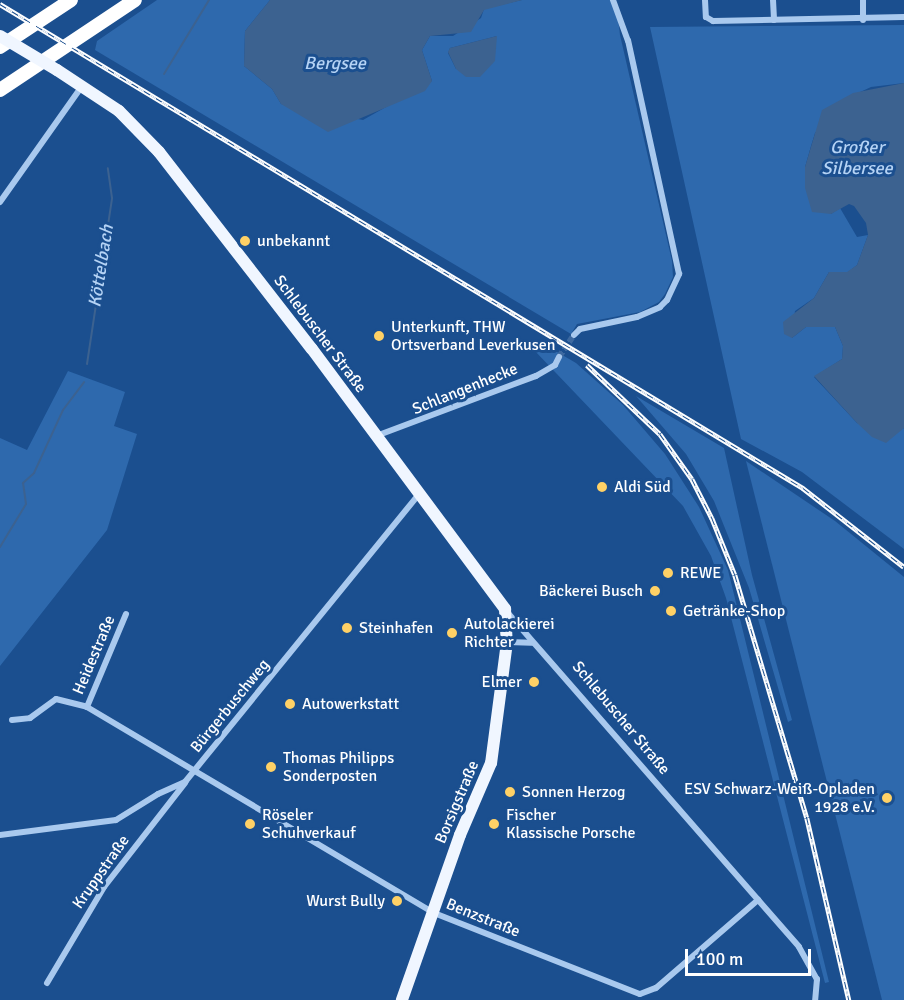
<!DOCTYPE html>
<meta charset="utf-8">
<style>
body{margin:0}
#map{position:relative;width:904px;height:1000px;overflow:hidden;background:#1b4f8f;font-family:Signika,sans-serif}
div>[style]{position:absolute}
[style*='--x']{left:calc(var(--x)*1px);top:calc(var(--y)*1px);width:calc(var(--w)*1px);rotate:calc(var(--a)*1deg)}
.green>*{inset:0;background:#2e69ad}
.water>*{inset:0;background:#3c6290}
.stream>*{height:2px;margin:-1px;padding:0 1px;transform-origin:1px;border-radius:1px;background:#3c6290}
.minor-tunnel>*{height:6px;margin-top:-3px;transform-origin:0;background:repeating-linear-gradient(90deg,#3d69a0 0 6px,transparent 0 9px)}
.minor>*{height:6px;margin:-3px;padding:0 3px;transform-origin:3px;border-radius:3px;background:#a9c9ee}
.primary>*{height:12px;margin:-6px;padding:0 6px;transform-origin:6px;border-radius:6px;background:#f0f6ff}
.motorway>*{height:14px;margin:-7px;padding:0 7px;transform-origin:7px;border-radius:7px;background:#fff}
.rail>*{height:4.5px;margin-top:-2.25px;transform-origin:0;background:repeating-linear-gradient(90deg,#1b4f8f 0 7px,#fff 0 14px);box-sizing:border-box;border-block:2px solid #fff}
.primary-bridge>*{height:12px;margin:-6px;padding:0 6px;transform-origin:6px;border-radius:6px;background:#f0f6ff}
.dots>*{width:16px;height:16px;translate:-50% -50%;box-sizing:border-box;border:3px solid #1b4f8f;border-radius:50%}
span{translate:-50% -50%;white-space:nowrap;text-align:center;line-height:1.15;-webkit-text-stroke:6px #1b4f8f;paint-order:stroke}
.poi-label{font-size:16px;color:#fff}
.left{translate:0 -50%;text-align:left}
.right{translate:-100% -50%;text-align:right}
.street-label{font-size:16px;color:#fff}
.water-label{font-size:18px;color:#b5d3f5;font-style:italic}
.scale{position:absolute;left:685px;top:949px;width:126px;height:27px;box-sizing:border-box;border:3px solid #fff;border-top:0;padding-left:8px;font-size:18px;line-height:21px;white-space:nowrap;color:#fff;-webkit-text-stroke:4px #1b4f8f;paint-order:stroke}
</style>
<div id="map">
<div class="green">
<div style="clip-path:polygon(evenodd,157px 0,270px 0,245px 31px,244px 66px,272px 89px,281px 104px,363px 120px,432px 81px,422px 50px,430px 36px,453px 36px,481px 18px,484px 9px,522px 0,616px 0,620px 35px,672px 261px,673px 277px,665px 294px,659px 302px,640px 312px,577px 324px,571px 334px,95px 50px,97px 41px,157px 0,497px 36px,456px 69px,448px 53px,450px 48px,497px 36px)"></div>
<div style="clip-path:polygon(904px 25px,904px 83px,871px 87px,843px 100px,815px 133px,811px 146px,805px 167px,831px 214px,840px 208px,857px 237px,868px 235px,857px 265px,848px 272px,829px 272px,814px 298px,795px 311px,792px 338px,806px 327px,835px 327px,843px 346px,842px 359px,814px 377px,857px 423px,891px 435px,904px 428px,904px 549px,802px 472px,741px 439px,650px 27px)"></div>
<div style="clip-path:polygon(540px 342px,576px 363px,623px 405px,665px 454px,699px 507px,728px 570px,829px 982px,825px 983px,726px 598px,711px 556px,683px 506px,534px 350px)"></div>
<div style="clip-path:polygon(68px 371px,125px 392px,114px 426px,137px 434px,107px 530px,0 666px,0 438px,27px 450px)"></div>
<div style="clip-path:polygon(636px 396px,724px 448px,752px 575px,792px 720px,788px 722px,749px 588px,714px 501px,686px 454px)"></div>
<div style="clip-path:polygon(746px 461px,835px 521px,904px 577px,904px 1000px,882px 1000px)"></div>
</div>
<div class="water">
<div style="clip-path:polygon(270px 0,522px 0,484px 10px,471px 32px,430px 36px,422px 50px,432px 81px,425px 91px,328px 132px,281px 104px,272px 89px,244px 66px,245px 31px)"></div>
<div style="clip-path:polygon(497px 36px,495px 61px,480px 77px,466px 77px,456px 69px,448px 52px,450px 48px)"></div>
<div style="clip-path:polygon(904px 83px,904px 428px,886px 443px,872px 437px,857px 423px,814px 376px,842px 359px,843px 346px,835px 327px,806px 327px,792px 338px,784px 334px,783px 322px,814px 298px,829px 272px,847px 272px,857px 265px,868px 235px,866px 223px,854px 206px,849px 204px,831px 214px,812px 212px,805px 188px,805px 167px,822px 110px,853px 93px)"></div>
</div>
<div class="stream">
<div style="--x:164;--y:74;--w:87;--a:-58.7"></div>
<div style="--x:87;--y:364;--w:168;--a:-81.4"></div>
<div style="--x:112;--y:198;--w:30;--a:-98"></div>
<div style="--x:0;--y:547;--w:50;--a:-58.8"></div>
<div style="--x:26;--y:504;--w:21;--a:-98"></div>
<div style="--x:23;--y:483;--w:15;--a:-42"></div>
<div style="--x:34;--y:473;--w:69;--a:-65.3"></div>
<div style="--x:63;--y:410;--w:35;--a:-53"></div>
</div>
<div class="minor-tunnel">
<div style="--x:559;--y:357;--w:27;--a:-56"></div>
</div>
<div class="minor">
<div style="--x:705;--y:0;--w:17;--a:87"></div>
<div style="--x:706;--y:17;--w:8;--a:30"></div>
<div style="--x:713;--y:21;--w:191;--a:-1.2"></div>
<div style="--x:773;--y:0;--w:20;--a:87"></div>
<div style="--x:863;--y:0;--w:20;--a:90"></div>
<div style="--x:0;--y:202;--w:142;--a:-54.7"></div>
<div style="--x:574;--y:335;--w:8;--a:-45"></div>
<div style="--x:580;--y:329;--w:58;--a:-11.9"></div>
<div style="--x:637;--y:317;--w:25;--a:-23"></div>
<div style="--x:660;--y:307;--w:10;--a:-45"></div>
<div style="--x:667;--y:300;--w:29;--a:-65"></div>
<div style="--x:679;--y:274;--w:239;--a:-102.3"></div>
<div style="--x:628;--y:41;--w:44;--a:-110.1"></div>
<div style="--x:376;--y:436;--w:171;--a:-20.6"></div>
<div style="--x:536;--y:376;--w:22;--a:-30"></div>
<div style="--x:555;--y:365;--w:9;--a:-63"></div>
<div style="--x:507;--y:612;--w:444;--a:48.9"></div>
<div style="--x:799;--y:947;--w:37;--a:61"></div>
<div style="--x:817;--y:979;--w:21;--a:95"></div>
<div style="--x:126;--y:614;--w:101;--a:112.8"></div>
<div style="--x:87;--y:707;--w:404;--a:30.7"></div>
<div style="--x:434;--y:913;--w:221;--a:21.5"></div>
<div style="--x:640;--y:994;--w:17;--a:-21"></div>
<div style="--x:656;--y:988;--w:135;--a:-40.8"></div>
<div style="--x:507;--y:642;--w:24;--a:2"></div>
<div style="--x:12;--y:720;--w:18;--a:-6"></div>
<div style="--x:30;--y:718;--w:32;--a:-36"></div>
<div style="--x:56;--y:699;--w:32;--a:14"></div>
<div style="--x:0;--y:835;--w:117;--a:-7.4"></div>
<div style="--x:116;--y:820;--w:49;--a:-31.8"></div>
<div style="--x:158;--y:794;--w:30;--a:-24"></div>
<div style="--x:185;--y:782;--w:371;--a:-50.9"></div>
<div style="--x:47;--y:983;--w:112;--a:-59.3"></div>
<div style="--x:104;--y:887;--w:132;--a:-52.1"></div>
</div>
<div class="primary">
<div style="--x:57;--y:70;--w:74;--a:33.5"></div>
<div style="--x:119;--y:111;--w:57;--a:45.7"></div>
<div style="--x:159;--y:152;--w:249;--a:52.2"></div>
<div style="--x:312;--y:349;--w:324;--a:53.4"></div>
<div style="--x:505;--y:609;--w:33;--a:87"></div>
<div style="--x:507;--y:642;--w:122;--a:97.5"></div>
<div style="--x:491;--y:763;--w:78;--a:113.3"></div>
<div style="--x:460;--y:835;--w:175;--a:109.4"></div>
</div>
<div class="motorway">
<div style="--x:0;--y:47;--w:85;--a:-33.5"></div>
<div style="--x:0;--y:90;--w:162;--a:-33.7"></div>
</div>
<div class="rail">
<div style="--x:0;--y:4;--w:938;--a:31.08"></div>
<div style="--x:803;--y:488;--w:128;--a:38"></div>
<div style="--x:587;--y:365;--w:100;--a:43.4"></div>
<div style="--x:660;--y:434;--w:55;--a:54.6"></div>
<div style="--x:692;--y:479;--w:44;--a:62.9"></div>
<div style="--x:712;--y:518;--w:61;--a:68"></div>
<div style="--x:735;--y:575;--w:253;--a:73.5"></div>
<div style="--x:807;--y:818;--w:187;--a:77"></div>
</div>
<div class="primary-bridge">
<div style="--x:0;--y:36;--w:66;--a:30.8"></div>
</div>
<div class="dots">
<div style="left:245px;top:241px;background:#ffd166"></div>
<div style="left:379px;top:336px;background:#ffd166"></div>
<div style="left:602px;top:487px;background:#ffd166"></div>
<div style="left:668px;top:573px;background:#ffd166"></div>
<div style="left:655px;top:591px;background:#ffd166"></div>
<div style="left:671px;top:611px;background:#ffd166"></div>
<div style="left:347px;top:628px;background:#ffd166"></div>
<div style="left:452px;top:633px;background:#ffd166"></div>
<div style="left:534px;top:682px;background:#ffd166"></div>
<div style="left:290px;top:704px;background:#ffd166"></div>
<div style="left:271px;top:767px;background:#ffd166"></div>
<div style="left:510px;top:792px;background:#ffd166"></div>
<div style="left:887px;top:798px;background:#ffd166"></div>
<div style="left:250px;top:824px;background:#ffd166"></div>
<div style="left:494px;top:824px;background:#ffd166"></div>
<div style="left:397px;top:901px;background:#ffd166"></div>
</div>
<div class="poi-label">
<span class="left" style="left:257px;top:241px">unbekannt</span>
<span class="left" style="left:391px;top:336px">Unterkunft, THW<br>Ortsverband Leverkusen</span>
<span class="left" style="left:614px;top:487px">Aldi Süd</span>
<span class="left" style="left:680px;top:573px">REWE</span>
<span class="right" style="left:643px;top:591px">Bäckerei Busch</span>
<span class="left" style="left:683px;top:611px">Getränke-Shop</span>
<span class="left" style="left:464px;top:633px">Autolackierei<br>Richter</span>
<span class="left" style="left:359px;top:628px">Steinhafen</span>
<span class="right" style="left:522px;top:682px">Elmer</span>
<span class="left" style="left:302px;top:704px">Autowerkstatt</span>
<span class="left" style="left:283px;top:767px">Thomas Philipps<br>Sonderposten</span>
<span class="right" style="left:875px;top:798px">ESV Schwarz-Weiß-Opladen<br>1928 e.V.</span>
<span class="left" style="left:522px;top:792px">Sonnen Herzog</span>
<span class="left" style="left:262px;top:824px">Röseler<br>Schuhverkauf</span>
<span class="left" style="left:506px;top:824px">Fischer<br>Klassische Porsche</span>
<span class="right" style="left:385px;top:901px">Wurst Bully</span>
</div>
<div class="street-label">
<span style="left:320px;top:334px;rotate:53deg">Schlebuscher Straße</span>
<span style="left:465px;top:389px;rotate:-22deg">Schlangenhecke</span>
<span style="left:94px;top:655px;rotate:-67deg">Heidestraße</span>
<span style="left:230px;top:706px;rotate:-51deg">Bürgerbuschweg</span>
<span style="left:621px;top:718px;rotate:50deg">Schlebuscher Straße</span>
<span style="left:457px;top:802px;rotate:-67deg">Borsigstraße</span>
<span style="left:101px;top:872px;rotate:-55deg">Kruppstraße</span>
<span style="left:483px;top:918px;rotate:22deg">Benzstraße</span>
</div>
<div class="water-label">
<span style="left:335px;top:63px">Bergsee</span>
<span style="left:857px;top:158px">Großer<br>Silbersee</span>
<span style="left:101px;top:266px;rotate:-81deg">Köttelbach</span>
</div>
<div class="scale">100 m</div>
</div>
